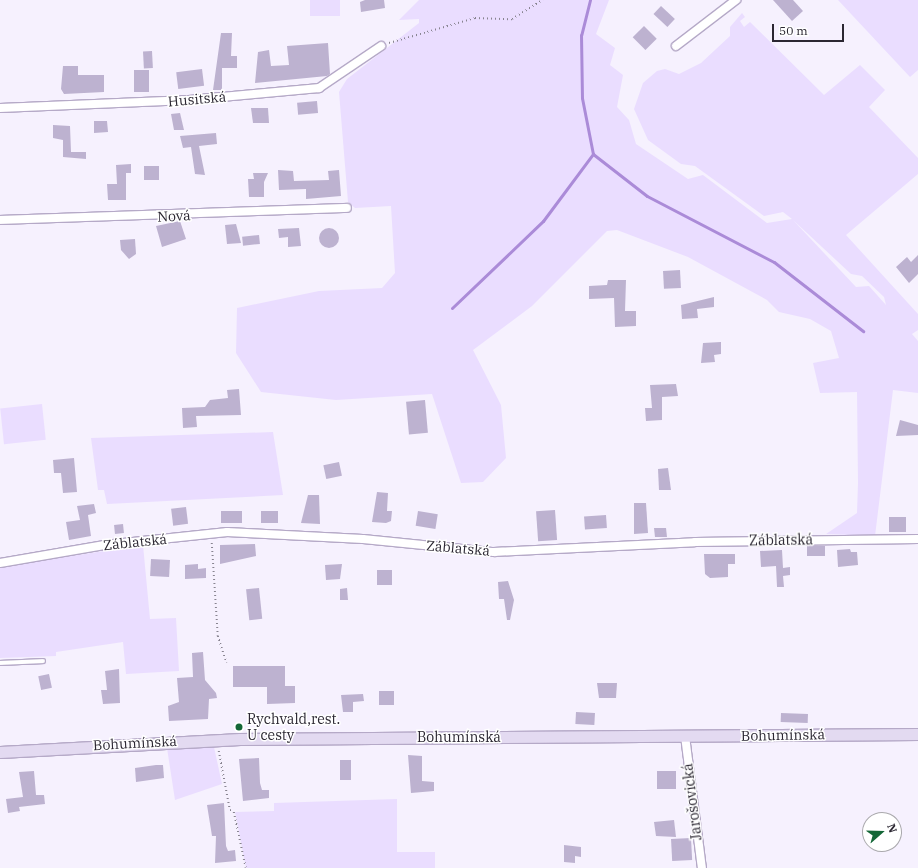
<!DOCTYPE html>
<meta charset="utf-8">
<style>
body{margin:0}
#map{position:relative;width:918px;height:868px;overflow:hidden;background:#f6f1fe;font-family:"IBM Plex Serif",serif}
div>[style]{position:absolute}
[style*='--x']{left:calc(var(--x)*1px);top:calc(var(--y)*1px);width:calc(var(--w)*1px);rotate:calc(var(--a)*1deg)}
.green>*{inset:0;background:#eaddff;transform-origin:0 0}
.stream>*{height:3px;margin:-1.5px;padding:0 1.5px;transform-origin:1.5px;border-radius:1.5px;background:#ab8bd8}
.building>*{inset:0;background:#bdb2d0;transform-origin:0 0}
.round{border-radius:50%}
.path>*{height:1.5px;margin-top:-0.75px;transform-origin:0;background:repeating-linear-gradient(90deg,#888490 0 1px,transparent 0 4px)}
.roads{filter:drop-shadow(1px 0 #b5a9c7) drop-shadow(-1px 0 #b5a9c7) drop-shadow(0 1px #b5a9c7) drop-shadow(0 -1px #b5a9c7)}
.lane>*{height:4px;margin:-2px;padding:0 2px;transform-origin:2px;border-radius:2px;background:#fff}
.street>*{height:8px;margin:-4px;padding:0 4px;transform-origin:4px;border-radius:4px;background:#fff}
.secondary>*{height:11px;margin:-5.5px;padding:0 5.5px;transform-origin:5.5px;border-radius:5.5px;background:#e3daf1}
.dots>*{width:11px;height:11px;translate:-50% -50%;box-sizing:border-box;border:2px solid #fff;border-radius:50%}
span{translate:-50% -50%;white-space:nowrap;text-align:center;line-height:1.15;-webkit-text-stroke:3px #fff;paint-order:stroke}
.street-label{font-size:14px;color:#2b2732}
.poi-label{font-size:14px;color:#2b2732}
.left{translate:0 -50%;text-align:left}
.north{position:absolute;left:862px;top:812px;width:40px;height:40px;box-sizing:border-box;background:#fff;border:1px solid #aaa9ad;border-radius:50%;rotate:70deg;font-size:11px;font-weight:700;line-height:16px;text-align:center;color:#2b2732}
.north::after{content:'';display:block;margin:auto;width:14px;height:18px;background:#146737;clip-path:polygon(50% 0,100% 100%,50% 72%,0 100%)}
.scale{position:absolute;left:772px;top:24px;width:72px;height:18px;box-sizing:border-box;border:2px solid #2b2732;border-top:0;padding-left:5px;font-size:12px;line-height:14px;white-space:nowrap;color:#2b2732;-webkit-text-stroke:3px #fff;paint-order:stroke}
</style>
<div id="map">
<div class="green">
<div style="left:310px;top:0;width:30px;height:16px"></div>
<div style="clip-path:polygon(evenodd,419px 0,609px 0,596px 34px,615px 48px,610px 65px,623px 75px,617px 107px,629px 120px,636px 144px,688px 179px,703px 175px,767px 223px,792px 219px,783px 212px,764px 216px,695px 166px,681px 164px,648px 140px,634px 109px,643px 83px,657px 71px,665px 69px,679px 74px,701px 63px,730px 36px,730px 27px,742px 13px,745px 17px,740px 21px,744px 27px,750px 22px,824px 95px,860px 65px,885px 90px,869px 107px,918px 158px,918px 174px,846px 235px,918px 314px,918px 330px,912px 334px,918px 341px,918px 393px,893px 390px,875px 536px,826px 534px,857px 513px,858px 483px,857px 392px,820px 393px,813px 363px,839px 358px,831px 331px,810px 319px,779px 312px,767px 300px,688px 257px,617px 230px,607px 231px,532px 306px,473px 350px,501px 405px,506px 458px,483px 482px,461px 483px,432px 394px,336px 400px,261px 392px,236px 353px,237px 308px,319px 291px,382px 288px,395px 273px,391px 206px,355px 208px,348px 202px,339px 92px,347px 79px,419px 23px,419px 19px,399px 20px,419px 0,793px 220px,851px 274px,862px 276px,884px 297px,886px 305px,869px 286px,856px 287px,793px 220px)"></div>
<div style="clip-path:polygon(838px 0,918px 0,918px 70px,910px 77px)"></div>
<div style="left:42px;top:404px;width:36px;height:42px;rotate:84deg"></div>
<div style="clip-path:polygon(273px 432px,283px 495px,107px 504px,104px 490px,98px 490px,91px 438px)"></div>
<div style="clip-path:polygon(143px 545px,150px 619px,176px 618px,179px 671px,126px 674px,123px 642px,56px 652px,56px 656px,0 658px,0 567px)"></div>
<div style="clip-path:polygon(214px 747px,222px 784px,175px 800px,167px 748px)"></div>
<div style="clip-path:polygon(397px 799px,397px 852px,435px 852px,435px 868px,246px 868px,235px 812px,274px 811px,274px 803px)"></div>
</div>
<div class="stream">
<div style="--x:590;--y:0;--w:36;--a:104"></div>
<div style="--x:581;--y:35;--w:63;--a:89.1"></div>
<div style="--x:582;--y:98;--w:57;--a:78.9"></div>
<div style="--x:593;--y:154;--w:68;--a:37.9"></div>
<div style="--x:647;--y:196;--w:143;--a:27.5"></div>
<div style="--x:774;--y:262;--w:113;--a:37.8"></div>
<div style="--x:452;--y:308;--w:126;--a:-43.7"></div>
<div style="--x:543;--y:221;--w:84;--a:-53.3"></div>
</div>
<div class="building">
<div style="clip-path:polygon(365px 0,384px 0,385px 8px,361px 12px,360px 2px)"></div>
<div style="clip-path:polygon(773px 0,793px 0,803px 11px,792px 21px)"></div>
<div style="left:661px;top:6px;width:19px;height:11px;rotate:43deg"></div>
<div style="left:644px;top:26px;width:18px;height:16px;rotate:45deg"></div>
<div style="clip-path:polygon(221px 33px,232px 33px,231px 56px,237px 56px,237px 68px,222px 68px,222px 90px,213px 90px)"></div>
<div style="clip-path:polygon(328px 43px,330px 74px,327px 76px,255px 83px,258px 52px,269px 50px,271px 66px,289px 65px,287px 46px)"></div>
<div style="left:152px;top:51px;width:17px;height:9px;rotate:87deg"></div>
<div style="clip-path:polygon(63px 66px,78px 66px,78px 75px,104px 75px,104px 92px,64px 94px,61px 89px)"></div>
<div style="left:202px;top:69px;width:17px;height:26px;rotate:83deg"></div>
<div style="left:149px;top:70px;width:22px;height:15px;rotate:90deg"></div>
<div style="left:317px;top:101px;width:12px;height:20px;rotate:85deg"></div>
<div style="clip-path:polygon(251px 108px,268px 108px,269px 123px,253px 123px)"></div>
<div style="clip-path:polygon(180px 113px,184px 130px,174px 130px,171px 114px)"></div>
<div style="clip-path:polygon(94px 121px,107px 121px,108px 132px,94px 133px)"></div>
<div style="clip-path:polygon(53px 125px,70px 126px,71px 152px,86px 152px,86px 159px,63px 157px,63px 140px,53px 138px)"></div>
<div style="clip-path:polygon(216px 133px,217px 144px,199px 146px,205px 175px,195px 174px,191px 147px,183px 148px,180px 136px)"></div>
<div style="clip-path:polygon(131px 164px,131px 173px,126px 173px,126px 200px,108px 200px,107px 184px,117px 184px,116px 165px)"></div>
<div style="left:159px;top:166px;width:14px;height:15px;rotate:90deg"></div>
<div style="clip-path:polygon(278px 170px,293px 171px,294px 181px,329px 180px,328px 171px,339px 170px,341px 196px,306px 199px,306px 189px,279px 190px)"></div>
<div style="clip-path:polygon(253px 173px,268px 173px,264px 182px,264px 197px,249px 197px,248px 179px,254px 179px)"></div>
<div style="clip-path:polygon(180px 221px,186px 239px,162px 247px,156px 226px)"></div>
<div style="clip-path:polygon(236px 224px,241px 243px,227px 244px,225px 225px)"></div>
<div style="clip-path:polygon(299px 228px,301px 246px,288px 247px,288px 237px,279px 238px,278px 229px)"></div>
<div class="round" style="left:319px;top:228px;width:20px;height:20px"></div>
<div style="left:259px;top:235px;width:9px;height:17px;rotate:84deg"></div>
<div style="clip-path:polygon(135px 239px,136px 254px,129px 259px,121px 250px,120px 240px)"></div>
<div style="clip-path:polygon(918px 255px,918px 274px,909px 283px,896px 267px,907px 257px,911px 262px)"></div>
<div style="left:680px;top:270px;width:18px;height:17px;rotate:87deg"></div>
<div style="clip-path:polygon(608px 280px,626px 280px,625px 311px,636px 311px,636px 326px,615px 327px,614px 298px,589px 299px,589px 286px,607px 285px)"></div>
<div style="clip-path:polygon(714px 297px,714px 307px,697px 309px,698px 318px,682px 319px,681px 305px)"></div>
<div style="clip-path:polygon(721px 342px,721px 354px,714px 355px,715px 362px,701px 363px,703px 343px)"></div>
<div style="clip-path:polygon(676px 384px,678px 396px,662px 397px,662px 420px,646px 421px,645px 408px,652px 408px,650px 385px)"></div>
<div style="clip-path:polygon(239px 389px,241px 415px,196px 416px,197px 427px,183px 428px,182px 408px,205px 407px,210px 400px,228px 398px,227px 390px)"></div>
<div style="left:425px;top:400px;width:33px;height:19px;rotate:85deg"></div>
<div style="clip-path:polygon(900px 420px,918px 425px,918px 435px,896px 436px)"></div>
<div style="clip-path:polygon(74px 458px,77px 492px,63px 493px,61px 473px,54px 473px,53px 460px)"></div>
<div style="left:339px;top:462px;width:14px;height:16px;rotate:78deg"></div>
<div style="clip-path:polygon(668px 468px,671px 490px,659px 490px,658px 469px)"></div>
<div style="clip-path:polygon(377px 492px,388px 493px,387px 511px,392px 511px,391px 521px,386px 523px,372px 522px)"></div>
<div style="clip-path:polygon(308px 495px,319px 495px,320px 524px,301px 523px)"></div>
<div style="clip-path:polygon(634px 503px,646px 503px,648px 533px,634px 534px)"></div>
<div style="clip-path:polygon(94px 504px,96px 513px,88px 515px,91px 536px,69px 540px,66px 522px,80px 520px,77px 506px)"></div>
<div style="left:186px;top:507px;width:17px;height:15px;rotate:83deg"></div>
<div style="left:555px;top:510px;width:30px;height:19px;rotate:86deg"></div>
<div style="left:221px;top:511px;width:21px;height:12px"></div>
<div style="left:261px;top:511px;width:17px;height:12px"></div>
<div style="left:418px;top:511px;width:20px;height:15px;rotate:9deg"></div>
<div style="left:606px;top:515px;width:13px;height:22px;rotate:86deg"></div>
<div style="left:889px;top:517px;width:17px;height:15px"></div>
<div style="left:123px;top:524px;width:9px;height:9px;rotate:84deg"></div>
<div style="clip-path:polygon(654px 528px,666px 528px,667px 537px,655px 537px)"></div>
<div style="clip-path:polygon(255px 544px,256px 556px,220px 564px,220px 545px)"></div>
<div style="left:807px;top:546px;width:18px;height:10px"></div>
<div style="clip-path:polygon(850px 549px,851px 552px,857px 552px,858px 565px,838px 567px,837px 550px)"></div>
<div style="clip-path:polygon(782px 550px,783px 568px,790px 567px,790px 575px,783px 576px,784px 587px,777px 587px,776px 566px,761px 567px,760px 551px)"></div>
<div style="clip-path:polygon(704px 554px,735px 554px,735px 564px,728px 564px,728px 577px,710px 578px,705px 574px)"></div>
<div style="left:151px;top:559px;width:19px;height:17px;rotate:3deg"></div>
<div style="clip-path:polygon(198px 564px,198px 569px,206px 568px,206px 578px,185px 579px,185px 565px)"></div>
<div style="clip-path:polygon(342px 564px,340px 579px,326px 580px,325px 565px)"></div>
<div style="left:392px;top:570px;width:15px;height:15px;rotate:90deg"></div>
<div style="clip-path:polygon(508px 581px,514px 600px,510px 620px,507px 620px,504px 599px,499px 599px,498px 582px)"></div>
<div style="left:259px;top:588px;width:31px;height:13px;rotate:84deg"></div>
<div style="clip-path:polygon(347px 588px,348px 600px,340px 600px,340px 589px)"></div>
<div style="clip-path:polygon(203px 652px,205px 680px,216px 693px,217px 698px,209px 699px,208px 719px,169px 721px,168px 706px,179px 702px,177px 678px,193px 677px,192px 653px)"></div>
<div style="clip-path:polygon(233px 666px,285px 666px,285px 686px,295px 686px,295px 703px,267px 704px,267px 687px,233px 687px)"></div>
<div style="clip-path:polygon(119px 669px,120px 703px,103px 704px,101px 690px,107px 690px,105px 671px)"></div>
<div style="left:49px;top:674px;width:14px;height:11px;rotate:78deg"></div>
<div style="clip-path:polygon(597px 683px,617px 683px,616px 698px,599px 698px)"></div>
<div style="left:379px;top:691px;width:15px;height:14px"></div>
<div style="clip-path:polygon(363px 694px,364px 701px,353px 702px,353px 712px,343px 712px,341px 695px)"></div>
<div style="left:576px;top:712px;width:19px;height:12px;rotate:3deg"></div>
<div style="left:781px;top:713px;width:27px;height:9px;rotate:2deg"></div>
<div style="clip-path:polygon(408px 755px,422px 756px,422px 781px,434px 782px,434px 791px,411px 793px)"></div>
<div style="clip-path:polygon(259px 758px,260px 783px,262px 790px,269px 790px,269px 798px,243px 801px,239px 759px)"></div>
<div style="left:340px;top:760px;width:11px;height:20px"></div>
<div style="clip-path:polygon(156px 765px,163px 765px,164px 778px,136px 782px,135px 768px)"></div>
<div style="clip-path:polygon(34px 771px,36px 795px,44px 795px,45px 804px,19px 807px,20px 811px,8px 813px,6px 799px,23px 797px,19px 772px)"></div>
<div style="left:657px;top:771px;width:19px;height:18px"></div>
<div style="clip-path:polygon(224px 803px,226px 846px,228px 851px,235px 850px,236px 861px,215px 863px,216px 836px,212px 836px,207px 805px)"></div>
<div style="clip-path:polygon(674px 820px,676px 837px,656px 836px,654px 822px)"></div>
<div style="left:691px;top:838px;width:22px;height:20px;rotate:87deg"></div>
<div style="clip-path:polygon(564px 845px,581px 847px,581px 857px,575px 856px,575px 863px,564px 862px)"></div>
</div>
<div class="path">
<div style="--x:389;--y:43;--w:90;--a:-16.2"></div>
<div style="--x:475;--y:18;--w:37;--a:2"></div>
<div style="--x:512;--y:19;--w:36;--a:-32"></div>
<div style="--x:212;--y:543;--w:93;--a:86.3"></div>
<div style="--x:218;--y:636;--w:28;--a:72"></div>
<div style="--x:219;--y:751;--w:60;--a:79.4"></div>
<div style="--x:230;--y:810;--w:4;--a:27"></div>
<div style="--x:234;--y:812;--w:57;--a:77.9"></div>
</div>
<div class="roads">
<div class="lane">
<div style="--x:0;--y:663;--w:43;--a:-2.7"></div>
</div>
<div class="street">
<div style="--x:676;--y:46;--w:76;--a:-37.5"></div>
<div style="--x:0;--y:108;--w:189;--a:-2.4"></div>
<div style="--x:189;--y:100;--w:131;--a:-5.3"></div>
<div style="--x:319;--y:88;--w:75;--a:-34.1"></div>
<div style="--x:0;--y:220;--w:347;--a:-2"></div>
<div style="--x:0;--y:563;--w:106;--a:-9.8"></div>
<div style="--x:104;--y:545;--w:124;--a:-6"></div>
<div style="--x:227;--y:532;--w:136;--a:2.9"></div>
<div style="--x:363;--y:539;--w:132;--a:5.7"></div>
<div style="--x:494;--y:552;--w:201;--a:-2.8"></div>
<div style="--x:695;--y:542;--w:223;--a:-0.8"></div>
<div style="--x:685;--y:736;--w:133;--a:82.7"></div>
</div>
<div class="secondary">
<div style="--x:0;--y:752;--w:240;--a:-3.1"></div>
<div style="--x:240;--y:739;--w:678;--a:-0.42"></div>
</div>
</div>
<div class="dots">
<div style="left:239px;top:727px;background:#146737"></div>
</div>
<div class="street-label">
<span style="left:197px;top:99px;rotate:-5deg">Husitská</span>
<span style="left:174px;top:216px;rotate:-3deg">Nová</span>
<span style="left:781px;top:540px;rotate:-1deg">Záblatská</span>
<span style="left:135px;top:542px;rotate:-6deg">Záblatská</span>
<span style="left:458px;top:548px;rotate:5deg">Záblatská</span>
<span style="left:783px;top:735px;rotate:-1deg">Bohumínská</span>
<span style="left:459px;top:737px">Bohumínská</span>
<span style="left:135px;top:743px;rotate:-3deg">Bohumínská</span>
<span style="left:692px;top:802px;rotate:-97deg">Jarošovická</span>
</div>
<div class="poi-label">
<span class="left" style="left:247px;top:727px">Rychvald,rest.<br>U cesty</span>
</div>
<div class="north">N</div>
<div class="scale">50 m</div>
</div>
